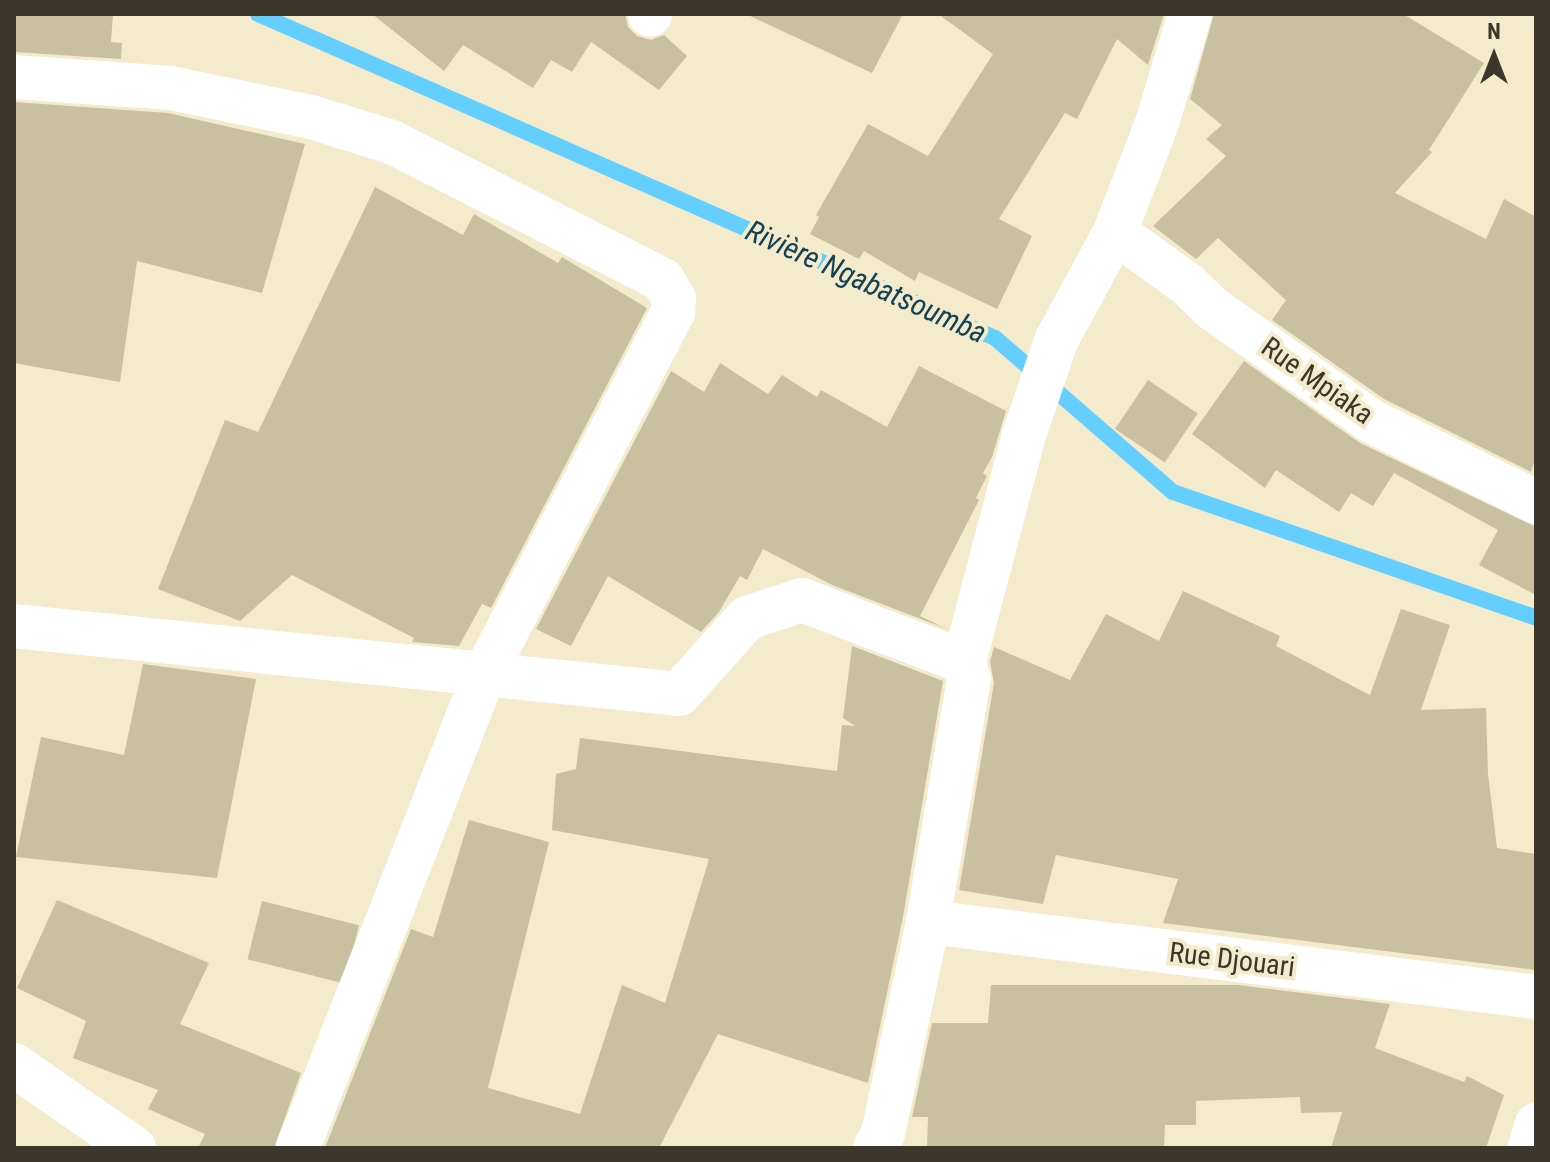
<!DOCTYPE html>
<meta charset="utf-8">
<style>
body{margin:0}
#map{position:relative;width:1550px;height:1162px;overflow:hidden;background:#f4eacc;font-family:"Roboto Condensed",sans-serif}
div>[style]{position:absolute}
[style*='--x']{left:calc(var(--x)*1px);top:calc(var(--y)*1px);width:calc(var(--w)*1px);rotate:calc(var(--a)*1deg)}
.stream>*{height:16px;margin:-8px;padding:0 8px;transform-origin:8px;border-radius:8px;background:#64cfff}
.building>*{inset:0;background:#c9c0a2;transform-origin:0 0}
.street>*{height:44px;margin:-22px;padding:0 22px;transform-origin:22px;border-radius:22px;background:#fff}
span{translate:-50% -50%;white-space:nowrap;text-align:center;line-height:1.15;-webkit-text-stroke:8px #f4eacc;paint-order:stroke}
.street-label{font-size:28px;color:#3b372b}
.water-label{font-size:30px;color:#144256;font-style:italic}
.frame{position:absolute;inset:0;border:16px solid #3b372b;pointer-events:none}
.north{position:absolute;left:1454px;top:16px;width:80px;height:80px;-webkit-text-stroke:6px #f4eacc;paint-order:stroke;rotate:0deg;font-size:22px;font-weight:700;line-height:32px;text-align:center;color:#3b372b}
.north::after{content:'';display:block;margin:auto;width:28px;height:36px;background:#3b372b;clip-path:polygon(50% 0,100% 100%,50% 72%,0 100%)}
</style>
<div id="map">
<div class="stream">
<div style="--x:258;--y:14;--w:805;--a:23.73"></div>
<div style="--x:995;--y:338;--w:235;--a:40.9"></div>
<div style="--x:1173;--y:492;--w:384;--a:19.1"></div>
</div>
<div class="building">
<div style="clip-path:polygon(14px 14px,113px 14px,111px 42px,122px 43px,121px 59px,14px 52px)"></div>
<div style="clip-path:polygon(372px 14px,625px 14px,628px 27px,637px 36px,651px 40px,664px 35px,687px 56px,659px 90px,591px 42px,572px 72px,551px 60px,533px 88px,463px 45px,444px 71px)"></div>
<div style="clip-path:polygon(746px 14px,903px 14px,872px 73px)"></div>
<div style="clip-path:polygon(938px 14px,1164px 14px,1148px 65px,1117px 39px,1077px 119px,1065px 113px,999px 219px,1032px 236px,997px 309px,919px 272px,915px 281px,864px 251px,859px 259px,810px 234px,819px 217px,816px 215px,868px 124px,928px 156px,993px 54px)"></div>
<div style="clip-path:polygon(1214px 14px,1403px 14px,1484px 63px,1429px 150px,1432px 152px,1395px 193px,1486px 239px,1504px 199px,1536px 217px,1536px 457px,1531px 472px,1384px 399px,1272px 320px,1286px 300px,1218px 238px,1196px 259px,1153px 226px,1226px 156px,1206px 139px,1222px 125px,1190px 99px)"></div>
<div style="clip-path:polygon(14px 102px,168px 113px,305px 144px,262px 293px,137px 261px,120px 382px,14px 363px)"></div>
<div style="clip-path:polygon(375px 187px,463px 235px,474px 214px,558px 263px,562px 257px,647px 308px,491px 608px,482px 604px,459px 646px,412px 642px,414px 638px,292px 575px,240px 621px,158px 589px,225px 420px,258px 432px)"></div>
<div style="clip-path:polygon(1244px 361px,1360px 443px,1536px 527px,1536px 595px,1479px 565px,1498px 530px,1394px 473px,1373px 506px,1351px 493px,1339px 512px,1276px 470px,1265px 488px,1192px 434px)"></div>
<div style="clip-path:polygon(720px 363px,768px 394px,782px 375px,817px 397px,821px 390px,887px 427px,919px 366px,1006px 411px,992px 457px,983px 473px,987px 476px,976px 498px,979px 500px,920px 616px,947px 629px,832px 585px,763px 549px,747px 580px,740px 576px,719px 612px,701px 632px,608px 576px,571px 646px,536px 629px,671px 371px,704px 392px)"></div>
<div style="left:1148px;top:380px;width:60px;height:59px;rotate:34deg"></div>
<div style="clip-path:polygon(1183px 591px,1280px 636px,1276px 646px,1370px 695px,1401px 609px,1450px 625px,1421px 710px,1486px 708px,1488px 774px,1497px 848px,1536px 854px,1536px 970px,1163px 923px,1178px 879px,1056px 855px,1043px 904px,959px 890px,994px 683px,990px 662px,994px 647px,1070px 680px,1106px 614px,1159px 641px)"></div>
<div style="clip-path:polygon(852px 646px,943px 681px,903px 917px,868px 1083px,718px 1034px,659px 1148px,325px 1148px,411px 929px,433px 937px,469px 820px,549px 842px,488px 1088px,580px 1114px,622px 985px,665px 1003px,709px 859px,552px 830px,556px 774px,576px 769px,580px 738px,837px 771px,842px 725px,855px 726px,843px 718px)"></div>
<div style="clip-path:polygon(143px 664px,256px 679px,217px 878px,16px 857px,41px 737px,124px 755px)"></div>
<div style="clip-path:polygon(57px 900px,209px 963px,180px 1024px,301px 1073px,274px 1148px,198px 1148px,205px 1134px,148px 1109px,158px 1090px,73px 1058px,86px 1021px,17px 988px)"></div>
<div style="left:262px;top:901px;width:100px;height:60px;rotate:14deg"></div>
<div style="clip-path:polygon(991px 985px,1238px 985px,1390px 1004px,1375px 1048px,1464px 1082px,1467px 1076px,1504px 1095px,1486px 1148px,1331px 1148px,1342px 1112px,1301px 1113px,1300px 1097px,1196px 1101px,1196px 1125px,1165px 1125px,1164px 1148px,927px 1148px,928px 1117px,912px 1117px,932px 1023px,988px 1023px)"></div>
</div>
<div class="street">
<div style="--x:650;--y:15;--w:1;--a:-90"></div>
<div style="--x:14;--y:77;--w:157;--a:4"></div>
<div style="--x:171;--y:88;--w:143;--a:11.7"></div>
<div style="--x:311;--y:117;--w:85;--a:17.2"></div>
<div style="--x:392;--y:142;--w:304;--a:27"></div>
<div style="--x:663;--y:280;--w:22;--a:60"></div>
<div style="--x:674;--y:299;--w:13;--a:94"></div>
<div style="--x:673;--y:312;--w:409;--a:117.5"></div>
<div style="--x:484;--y:675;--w:508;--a:111.47"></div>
<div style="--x:1115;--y:232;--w:89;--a:35.8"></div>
<div style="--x:1187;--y:284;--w:35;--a:44"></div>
<div style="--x:1212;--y:308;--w:195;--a:35.4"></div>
<div style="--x:1371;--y:421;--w:184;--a:26.1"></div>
<div style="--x:14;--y:626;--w:668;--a:5.84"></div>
<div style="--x:679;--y:694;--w:102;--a:-48.2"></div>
<div style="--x:747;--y:618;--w:58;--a:-18.1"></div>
<div style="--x:802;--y:600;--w:173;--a:20.9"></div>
<div style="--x:964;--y:662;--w:18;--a:74"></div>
<div style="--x:969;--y:679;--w:246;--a:99.6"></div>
<div style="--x:928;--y:922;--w:216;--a:102"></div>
<div style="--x:883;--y:1133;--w:17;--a:118"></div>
<div style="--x:964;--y:662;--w:232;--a:-75.2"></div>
<div style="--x:1023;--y:438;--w:102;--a:-71.2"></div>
<div style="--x:1056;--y:341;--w:124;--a:-61.6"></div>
<div style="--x:1115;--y:232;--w:117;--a:-68.9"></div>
<div style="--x:1157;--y:123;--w:114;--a:-73.2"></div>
<div style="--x:928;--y:922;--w:613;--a:7.03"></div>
<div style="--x:14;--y:1065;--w:146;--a:34.7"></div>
<div style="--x:1530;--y:1148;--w:24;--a:-75"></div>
</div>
<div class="street-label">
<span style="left:1317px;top:381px;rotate:35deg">Rue Mpiaka</span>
<span style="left:1232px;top:960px;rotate:7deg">Rue Djouari</span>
</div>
<div class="water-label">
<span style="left:866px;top:282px;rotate:24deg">Rivière Ngabatsoumba</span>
</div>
<div class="frame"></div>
<div class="north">N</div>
</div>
